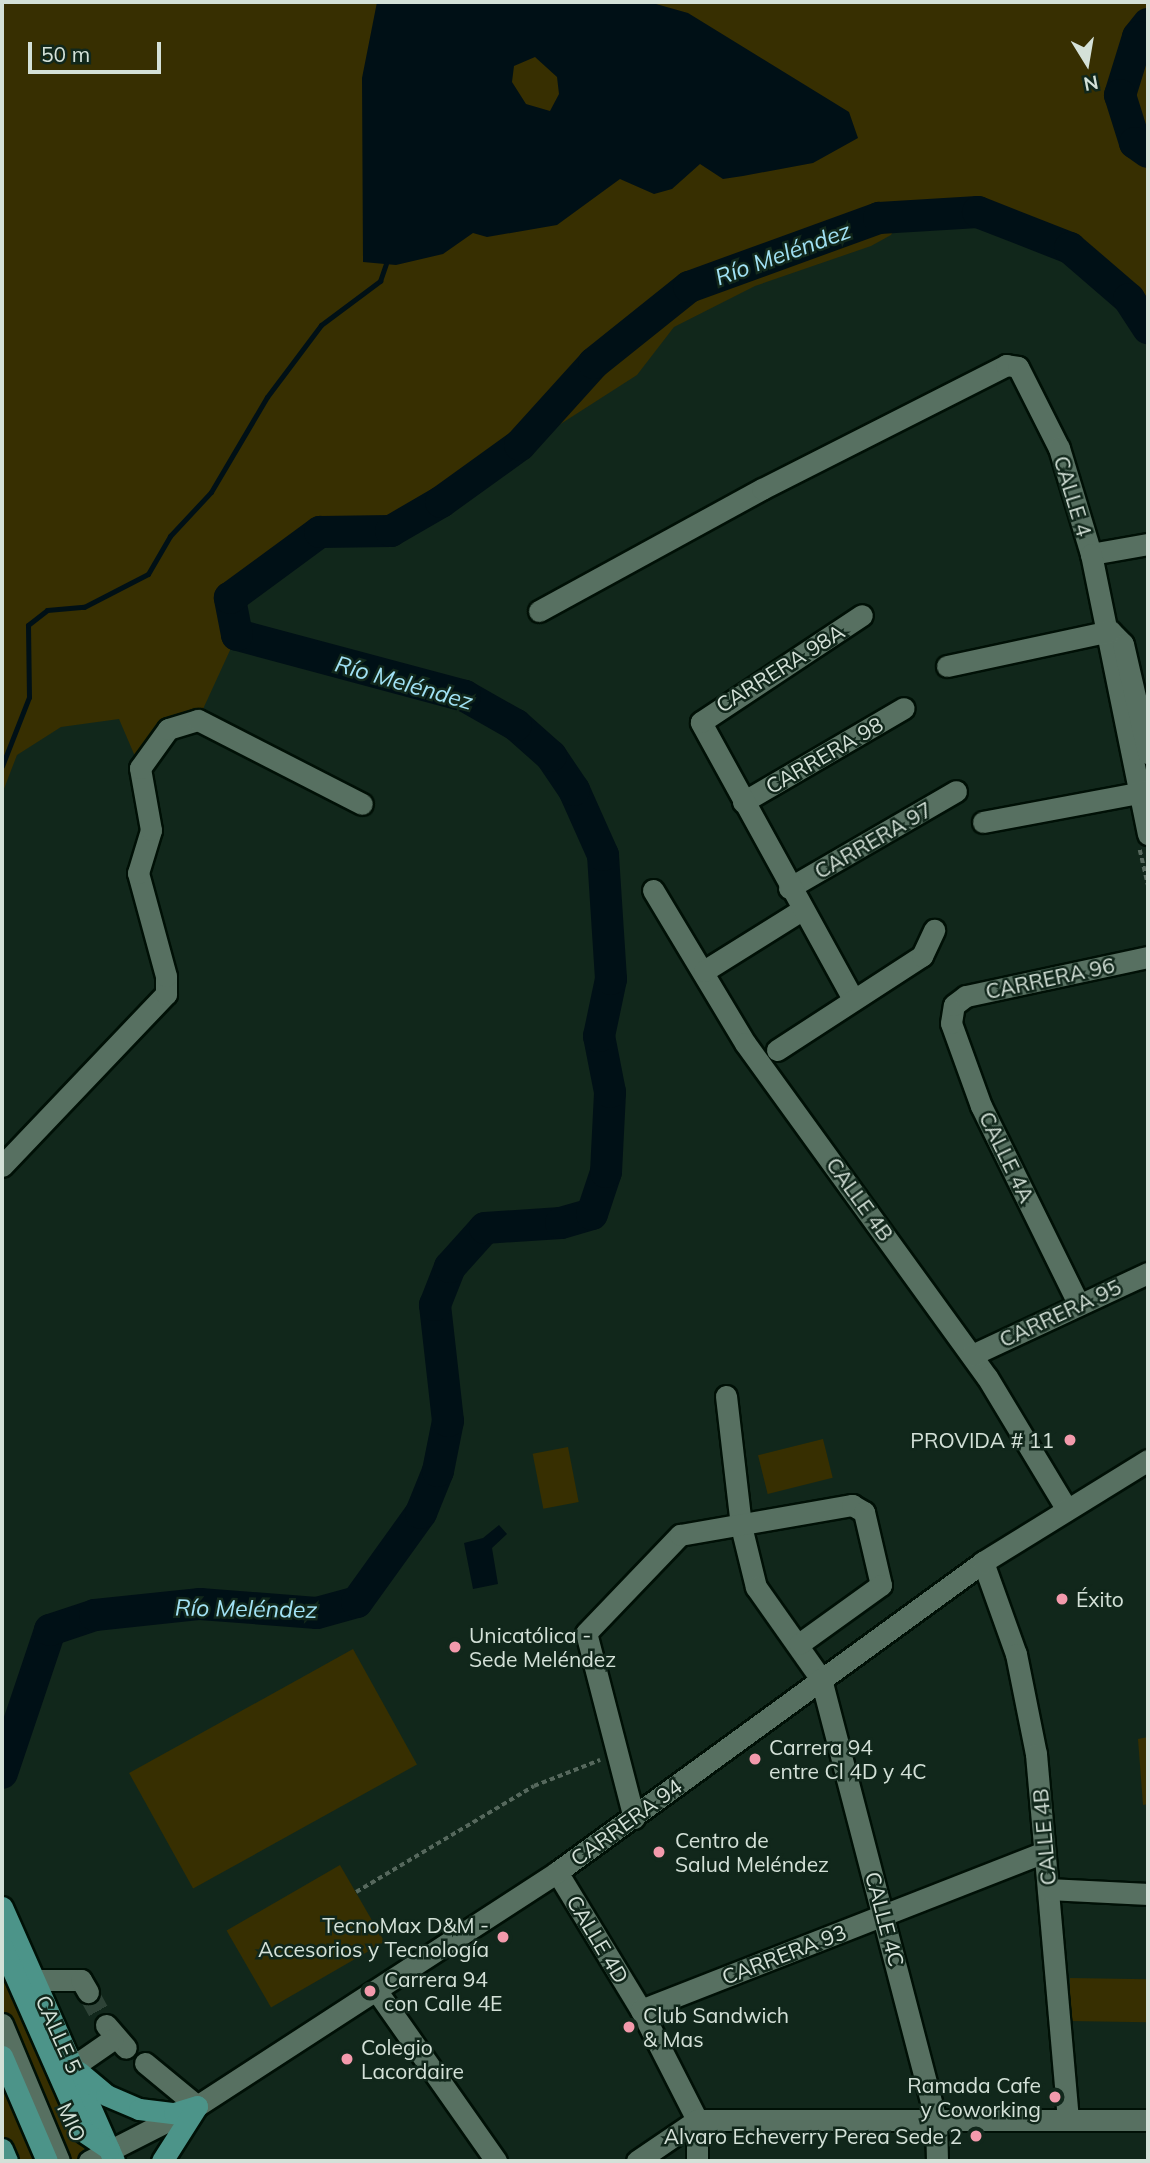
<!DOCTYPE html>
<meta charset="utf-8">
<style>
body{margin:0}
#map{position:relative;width:1150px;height:2163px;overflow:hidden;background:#11271b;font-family:Mulish,sans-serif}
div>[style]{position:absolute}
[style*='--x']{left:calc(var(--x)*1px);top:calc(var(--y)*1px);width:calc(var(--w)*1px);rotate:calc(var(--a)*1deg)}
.green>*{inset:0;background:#372f01;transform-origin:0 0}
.water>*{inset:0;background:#001016}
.stream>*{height:5px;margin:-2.5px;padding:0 2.5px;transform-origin:2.5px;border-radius:2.5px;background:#001016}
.river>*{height:32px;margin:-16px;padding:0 16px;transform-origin:16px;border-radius:16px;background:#001016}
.minor-tunnel>*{height:21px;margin-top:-10.5px;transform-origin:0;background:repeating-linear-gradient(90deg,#2e4337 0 21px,transparent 0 31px)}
.path>*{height:3.5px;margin-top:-1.75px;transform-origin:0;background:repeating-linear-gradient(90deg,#56685d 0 5px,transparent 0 8.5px)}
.roads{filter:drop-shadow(2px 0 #001006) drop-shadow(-2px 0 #001006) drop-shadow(0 2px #001006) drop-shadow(0 -2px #001006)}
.minor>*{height:21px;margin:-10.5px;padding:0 10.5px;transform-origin:10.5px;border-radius:10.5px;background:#577061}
.major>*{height:21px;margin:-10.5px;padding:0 10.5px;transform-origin:10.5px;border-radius:10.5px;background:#4c9489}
.dots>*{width:19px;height:19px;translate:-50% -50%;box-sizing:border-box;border:4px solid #11271b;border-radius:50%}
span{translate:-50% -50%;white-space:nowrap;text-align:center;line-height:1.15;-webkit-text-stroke:5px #11271b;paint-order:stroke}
.street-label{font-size:21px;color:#d4e1d8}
.poi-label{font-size:21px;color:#d4e1d8}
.right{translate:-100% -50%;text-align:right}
.left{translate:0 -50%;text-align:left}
.water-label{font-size:23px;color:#a2e2f5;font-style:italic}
.frame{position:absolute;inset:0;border:4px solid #d4e1d8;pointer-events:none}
.north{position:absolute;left:1052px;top:28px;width:70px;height:70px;-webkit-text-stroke:5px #11271b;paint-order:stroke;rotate:169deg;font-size:19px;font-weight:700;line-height:28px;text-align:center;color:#d4e1d8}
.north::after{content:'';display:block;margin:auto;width:24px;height:32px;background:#d4e1d8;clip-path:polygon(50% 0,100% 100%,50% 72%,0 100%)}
.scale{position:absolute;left:28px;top:42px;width:133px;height:32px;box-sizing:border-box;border:4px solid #d4e1d8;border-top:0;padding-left:9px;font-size:21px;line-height:24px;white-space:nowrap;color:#d4e1d8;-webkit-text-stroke:5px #11271b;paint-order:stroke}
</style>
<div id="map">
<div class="green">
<div style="clip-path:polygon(2px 2px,1148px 2px,1148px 328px,1129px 299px,1070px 248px,978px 212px,902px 216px,891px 235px,871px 246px,755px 286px,674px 327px,637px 375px,559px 425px,526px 438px,391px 531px,320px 532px,230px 598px,237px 635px,198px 720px,168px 729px,140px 768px,119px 719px,61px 727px,17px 755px,2px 794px)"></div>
<div style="left:823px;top:1439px;width:40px;height:67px;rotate:76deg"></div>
<div style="left:568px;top:1447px;width:56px;height:36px;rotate:79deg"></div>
<div style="left:353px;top:1649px;width:132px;height:256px;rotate:61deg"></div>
<div style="clip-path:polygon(1148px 1737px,1148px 1804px,1143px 1805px,1138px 1739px)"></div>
<div style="left:340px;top:1865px;width:89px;height:131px;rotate:60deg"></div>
<div style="clip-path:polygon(2px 1969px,84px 2148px,89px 2161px,7px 2161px,2px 2149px)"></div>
<div style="left:1070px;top:1978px;width:78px;height:43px;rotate:1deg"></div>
</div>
<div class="water">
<div style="clip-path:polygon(evenodd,377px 2px,649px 2px,688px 13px,849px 112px,858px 138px,813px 163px,743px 176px,723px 179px,700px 164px,672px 189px,654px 194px,620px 179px,557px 225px,487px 237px,473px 233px,443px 254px,396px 265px,363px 262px,362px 78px,377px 2px,535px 57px,557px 77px,559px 94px,550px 111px,526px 104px,512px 82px,514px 66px,535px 57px)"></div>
<div style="clip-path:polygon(499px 1525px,507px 1534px,492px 1548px,498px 1584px,473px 1589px,464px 1543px,483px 1538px)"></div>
</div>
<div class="stream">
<div style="--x:2;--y:766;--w:74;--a:-68.6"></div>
<div style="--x:29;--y:697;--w:72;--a:-90.8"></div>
<div style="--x:28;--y:625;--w:24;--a:-38"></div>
<div style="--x:47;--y:610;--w:37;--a:-5"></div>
<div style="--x:84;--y:607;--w:72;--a:-27.3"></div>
<div style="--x:148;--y:574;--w:44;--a:-59.9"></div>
<div style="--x:170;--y:536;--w:60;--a:-47"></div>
<div style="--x:211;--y:492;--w:110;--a:-59.5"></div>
<div style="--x:267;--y:397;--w:90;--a:-53.1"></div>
<div style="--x:321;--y:325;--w:74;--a:-36.7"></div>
<div style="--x:380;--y:281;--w:18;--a:-71"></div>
</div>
<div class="river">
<div style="--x:1148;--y:24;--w:16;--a:128"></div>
<div style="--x:1138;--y:37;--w:61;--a:107.2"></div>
<div style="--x:1120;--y:95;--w:50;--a:72.6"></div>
<div style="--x:1135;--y:143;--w:16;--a:35"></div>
<div style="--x:2;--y:1773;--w:151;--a:-71.4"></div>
<div style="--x:50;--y:1630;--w:47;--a:-18.4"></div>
<div style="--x:95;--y:1615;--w:106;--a:-6"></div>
<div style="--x:200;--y:1604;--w:117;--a:4.4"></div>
<div style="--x:317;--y:1613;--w:41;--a:-15.4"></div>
<div style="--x:357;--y:1602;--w:110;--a:-54.3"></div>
<div style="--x:421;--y:1513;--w:45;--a:-68"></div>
<div style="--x:438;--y:1471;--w:51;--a:-78.7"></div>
<div style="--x:448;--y:1421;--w:117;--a:-96.4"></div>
<div style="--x:435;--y:1305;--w:41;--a:-68.5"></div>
<div style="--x:450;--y:1267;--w:52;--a:-48.1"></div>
<div style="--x:485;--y:1228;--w:76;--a:-3.8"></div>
<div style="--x:561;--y:1223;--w:32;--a:-16"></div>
<div style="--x:592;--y:1214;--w:44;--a:-71.6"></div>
<div style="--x:606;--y:1172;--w:80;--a:-87.1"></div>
<div style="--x:610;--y:1092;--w:57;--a:-101.1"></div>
<div style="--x:599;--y:1036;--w:58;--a:-78.1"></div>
<div style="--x:611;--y:979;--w:124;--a:-93.7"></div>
<div style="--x:603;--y:855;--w:71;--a:-114"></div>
<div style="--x:574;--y:790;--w:41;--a:-124.1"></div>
<div style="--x:551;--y:756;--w:47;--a:-138.5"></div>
<div style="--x:516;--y:725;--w:59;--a:-150.4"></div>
<div style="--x:465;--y:696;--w:236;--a:-165"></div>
<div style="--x:237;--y:635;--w:38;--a:-101"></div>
<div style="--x:230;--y:598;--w:112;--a:-36.3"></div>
<div style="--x:320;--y:532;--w:71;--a:-0.8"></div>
<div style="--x:391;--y:531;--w:58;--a:-30.1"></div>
<div style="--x:441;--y:502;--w:97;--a:-35.8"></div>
<div style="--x:520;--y:445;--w:110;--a:-47.9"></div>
<div style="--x:594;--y:363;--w:122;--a:-38.7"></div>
<div style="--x:689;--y:287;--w:202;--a:-20"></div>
<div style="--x:879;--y:218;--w:99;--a:-3.5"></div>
<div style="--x:978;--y:212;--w:99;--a:21.4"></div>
<div style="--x:1070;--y:248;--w:78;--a:40.8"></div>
<div style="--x:1129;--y:299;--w:35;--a:57"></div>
</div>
<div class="minor-tunnel">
<div style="--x:88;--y:1992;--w:38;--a:61"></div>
</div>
<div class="path">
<div style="--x:1140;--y:850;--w:36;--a:77"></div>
<div style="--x:356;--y:1892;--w:207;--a:-30.8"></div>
<div style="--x:534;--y:1786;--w:71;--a:-21.5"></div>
</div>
<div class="roads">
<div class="minor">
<div style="--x:1091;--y:554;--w:58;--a:-10"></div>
<div style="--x:539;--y:611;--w:254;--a:-28.7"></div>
<div style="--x:762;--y:489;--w:274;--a:-26.9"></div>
<div style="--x:1006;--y:365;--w:12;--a:9"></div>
<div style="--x:1018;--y:367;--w:91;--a:63.2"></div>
<div style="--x:1059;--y:448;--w:111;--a:73.2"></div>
<div style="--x:1091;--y:554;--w:286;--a:78.5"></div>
<div style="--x:1110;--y:631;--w:18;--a:45"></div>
<div style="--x:1123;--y:644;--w:112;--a:77.1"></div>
<div style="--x:947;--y:666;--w:167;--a:-12.1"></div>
<div style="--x:743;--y:802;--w:186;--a:-30.3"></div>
<div style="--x:983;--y:822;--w:168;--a:-10.6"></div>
<div style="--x:789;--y:888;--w:193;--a:-30.1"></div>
<div style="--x:653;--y:890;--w:179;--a:59"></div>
<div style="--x:745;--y:1043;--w:412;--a:54.1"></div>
<div style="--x:987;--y:1377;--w:153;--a:58.9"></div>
<div style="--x:704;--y:971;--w:113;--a:-32"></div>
<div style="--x:853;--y:999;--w:316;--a:-118.8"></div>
<div style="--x:701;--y:722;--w:193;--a:-33.6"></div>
<div style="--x:777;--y:1050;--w:173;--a:-33"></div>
<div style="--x:922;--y:956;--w:29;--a:-65"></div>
<div style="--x:2;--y:1166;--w:238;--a:-46.4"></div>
<div style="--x:166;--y:994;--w:18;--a:-90"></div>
<div style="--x:166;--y:976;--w:107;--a:-105.2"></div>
<div style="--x:138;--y:873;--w:45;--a:-73.2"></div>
<div style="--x:151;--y:830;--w:63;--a:-100.1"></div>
<div style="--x:140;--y:768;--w:48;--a:-54.3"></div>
<div style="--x:168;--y:729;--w:31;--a:-17"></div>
<div style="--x:198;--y:720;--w:184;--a:27.1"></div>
<div style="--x:1078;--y:1303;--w:220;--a:-116.2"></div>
<div style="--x:981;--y:1106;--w:88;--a:-109.9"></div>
<div style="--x:951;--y:1023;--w:18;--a:-81"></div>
<div style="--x:954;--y:1005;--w:15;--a:-37"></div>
<div style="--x:966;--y:996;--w:186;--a:-12.1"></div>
<div style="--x:972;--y:1355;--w:194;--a:-25"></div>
<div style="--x:726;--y:1396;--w:131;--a:83.4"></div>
<div style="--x:741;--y:1526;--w:63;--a:76.2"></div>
<div style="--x:756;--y:1587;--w:113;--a:54.8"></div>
<div style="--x:821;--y:1679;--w:456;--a:75.4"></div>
<div style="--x:936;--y:2120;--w:41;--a:88.6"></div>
<div style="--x:983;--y:1562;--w:98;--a:70.3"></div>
<div style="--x:1016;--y:1654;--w:102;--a:78.7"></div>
<div style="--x:1036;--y:1754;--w:367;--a:85"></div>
<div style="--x:634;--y:1818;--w:191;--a:-104.5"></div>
<div style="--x:586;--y:1633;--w:136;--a:-46.2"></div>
<div style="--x:680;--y:1535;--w:175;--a:-9.9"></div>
<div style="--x:852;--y:1505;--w:14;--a:30"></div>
<div style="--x:864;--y:1512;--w:75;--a:76.9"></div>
<div style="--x:881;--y:1585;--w:101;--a:144.3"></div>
<div style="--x:557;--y:1872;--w:162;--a:58.7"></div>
<div style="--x:641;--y:2010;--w:123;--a:63"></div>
<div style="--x:697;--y:2120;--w:41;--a:90"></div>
<div style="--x:1048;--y:1889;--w:100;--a:2.9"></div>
<div style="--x:34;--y:1980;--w:47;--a:0"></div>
<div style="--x:81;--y:1980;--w:14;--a:60"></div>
<div style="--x:376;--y:1990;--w:209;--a:54.9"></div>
<div style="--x:641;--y:2010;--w:433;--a:-21.4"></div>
<div style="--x:2;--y:2024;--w:148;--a:67.4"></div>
<div style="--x:106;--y:2025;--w:30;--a:49"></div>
<div style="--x:145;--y:2063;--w:67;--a:39.6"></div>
<div style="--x:74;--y:2066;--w:47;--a:-34.7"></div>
<div style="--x:89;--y:2161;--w:121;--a:-27"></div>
<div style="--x:197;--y:2106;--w:429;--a:-33"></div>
<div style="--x:557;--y:1872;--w:527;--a:-36.04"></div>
<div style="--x:983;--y:1562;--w:194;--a:-31.7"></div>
<div style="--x:637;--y:2161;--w:73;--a:-34.3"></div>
<div style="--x:697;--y:2120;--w:451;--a:0"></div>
</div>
<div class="major">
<div style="--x:2;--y:1907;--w:278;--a:66.2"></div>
<div style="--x:2;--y:1946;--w:203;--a:66.2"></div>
<div style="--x:84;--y:2132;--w:30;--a:34"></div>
<div style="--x:2;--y:2056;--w:114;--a:66.8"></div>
<div style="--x:79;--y:2072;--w:35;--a:40"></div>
<div style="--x:106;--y:2095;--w:36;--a:23"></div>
<div style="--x:139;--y:2109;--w:35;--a:7"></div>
<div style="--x:174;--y:2113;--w:24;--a:-17"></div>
<div style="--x:2;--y:2149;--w:13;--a:67"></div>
<div style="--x:162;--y:2161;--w:65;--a:-57.5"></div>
</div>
</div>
<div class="dots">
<div style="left:1070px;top:1440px;background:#f39aac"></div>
<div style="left:1062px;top:1599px;background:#f39aac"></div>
<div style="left:455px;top:1647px;background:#f39aac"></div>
<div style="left:755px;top:1759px;background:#f39aac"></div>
<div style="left:659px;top:1852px;background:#f39aac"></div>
<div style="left:503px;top:1937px;background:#f39aac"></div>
<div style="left:370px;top:1991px;background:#f39aac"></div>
<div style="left:629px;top:2027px;background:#f39aac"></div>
<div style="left:347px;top:2059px;background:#f39aac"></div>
<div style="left:1055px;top:2097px;background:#f39aac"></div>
<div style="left:976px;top:2136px;background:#f39aac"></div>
</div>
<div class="street-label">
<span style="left:1073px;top:496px;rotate:73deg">CALLE 4</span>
<span style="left:780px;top:668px;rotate:-32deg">CARRERA 98A</span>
<span style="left:824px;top:755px;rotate:-30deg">CARRERA 98</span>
<span style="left:873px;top:840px;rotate:-30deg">CARRERA 97</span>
<span style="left:1050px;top:978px;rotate:-12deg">CARRERA 96</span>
<span style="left:1007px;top:1157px;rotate:64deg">CALLE 4A</span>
<span style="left:860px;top:1199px;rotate:54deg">CALLE 4B</span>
<span style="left:1060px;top:1313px;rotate:-25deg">CARRERA 95</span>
<span style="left:626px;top:1822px;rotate:-36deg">CARRERA 94</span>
<span style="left:1044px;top:1837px;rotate:-95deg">CALLE 4B</span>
<span style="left:885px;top:1919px;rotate:75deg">CALLE 4C</span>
<span style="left:598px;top:1939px;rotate:59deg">CALLE 4D</span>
<span style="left:784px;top:1954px;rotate:-21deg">CARRERA 93</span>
<span style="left:59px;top:2034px;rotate:66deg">CALLE 5</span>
<span style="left:72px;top:2122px;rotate:65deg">MIO</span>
</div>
<div class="poi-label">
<span class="right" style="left:1054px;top:1440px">PROVIDA # 11</span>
<span class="left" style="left:1076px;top:1599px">Éxito</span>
<span class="left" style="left:469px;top:1647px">Unicatólica -<br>Sede Meléndez</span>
<span class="left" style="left:769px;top:1759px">Carrera 94<br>entre Cl 4D y 4C</span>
<span class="left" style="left:675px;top:1852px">Centro de<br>Salud Meléndez</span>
<span class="right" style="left:489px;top:1937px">TecnoMax D&amp;M -<br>Accesorios y Tecnología</span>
<span class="left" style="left:384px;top:1991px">Carrera 94<br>con Calle 4E</span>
<span class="left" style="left:643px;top:2027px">Club Sandwich<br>&amp; Mas</span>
<span class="left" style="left:361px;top:2059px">Colegio<br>Lacordaire</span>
<span class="right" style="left:1041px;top:2097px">Ramada Cafe<br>y Coworking</span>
<span class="right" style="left:962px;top:2136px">Alvaro Echeverry Perea Sede 2</span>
</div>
<div class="water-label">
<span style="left:783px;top:254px;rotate:-20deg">Río Meléndez</span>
<span style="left:404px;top:683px;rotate:16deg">Río Meléndez</span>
<span style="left:246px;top:1609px;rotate:1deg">Río Meléndez</span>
</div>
<div class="frame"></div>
<div class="north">N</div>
<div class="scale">50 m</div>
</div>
